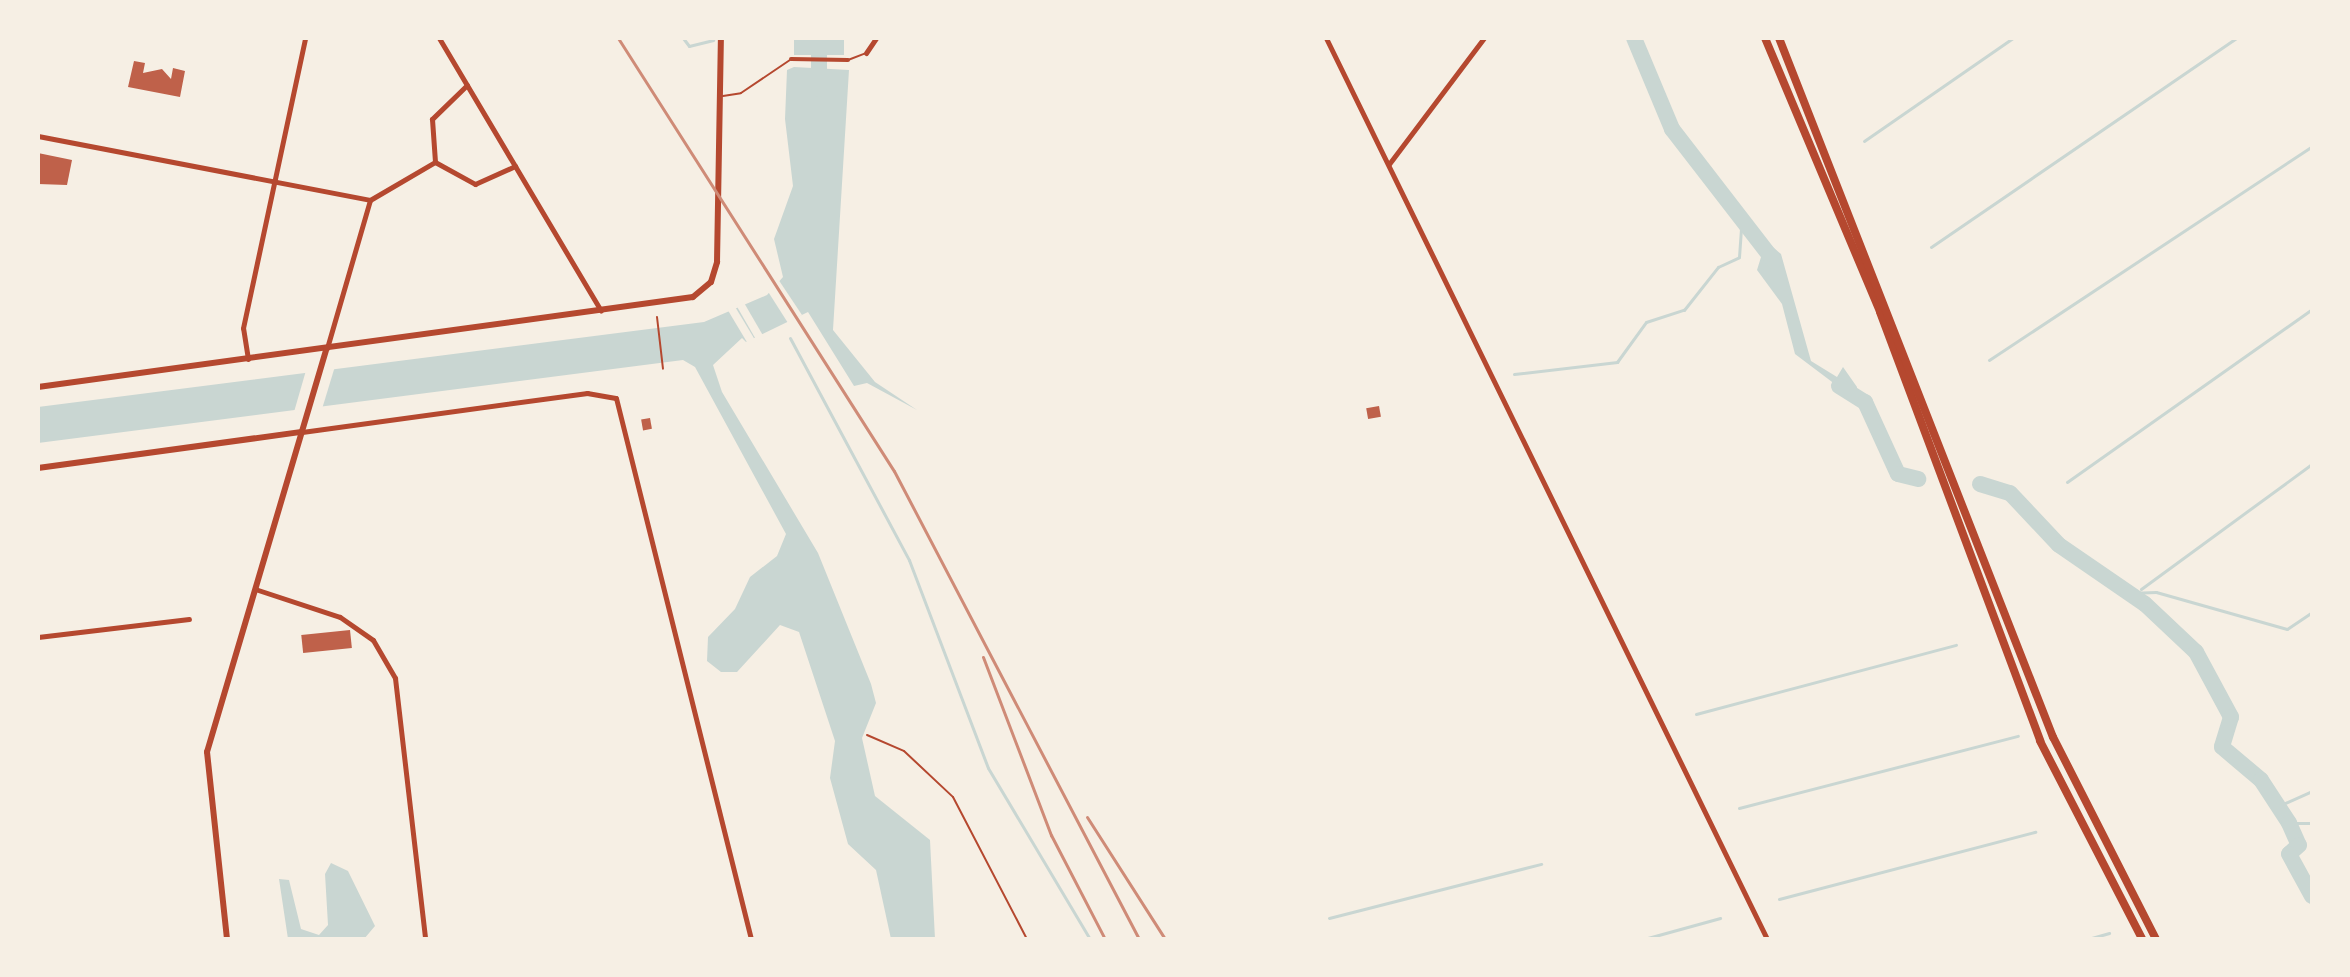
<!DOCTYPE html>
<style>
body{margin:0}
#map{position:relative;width:2350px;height:977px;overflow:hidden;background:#f6efe4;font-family:"Open Sans",sans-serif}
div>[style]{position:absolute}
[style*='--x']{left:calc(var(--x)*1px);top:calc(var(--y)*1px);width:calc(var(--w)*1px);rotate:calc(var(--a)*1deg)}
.water>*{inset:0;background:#c9d6d2;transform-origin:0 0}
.pier>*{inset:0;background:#f6efe4;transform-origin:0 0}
.stream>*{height:3px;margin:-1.5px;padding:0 1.5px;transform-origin:1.5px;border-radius:1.5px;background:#c9d6d2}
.river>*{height:16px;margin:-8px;padding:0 8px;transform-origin:8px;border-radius:8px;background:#c9d6d2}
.building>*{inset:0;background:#bf614a;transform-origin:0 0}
.path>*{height:2px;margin:-1px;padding:0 1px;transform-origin:1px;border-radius:1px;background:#b5482f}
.service>*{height:2px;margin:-1px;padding:0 1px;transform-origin:1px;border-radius:1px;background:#b5482f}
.pedestrian>*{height:4px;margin:-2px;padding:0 2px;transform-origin:2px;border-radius:2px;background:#b5482f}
.minor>*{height:5px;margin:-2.5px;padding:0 2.5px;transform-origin:2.5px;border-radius:2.5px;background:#b5482f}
.tertiary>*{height:6px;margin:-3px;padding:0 3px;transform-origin:3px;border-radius:3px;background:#b5482f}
.primary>*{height:8px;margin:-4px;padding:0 4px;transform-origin:4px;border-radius:4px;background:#b5482f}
.rail>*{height:3px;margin:-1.5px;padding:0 1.5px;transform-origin:1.5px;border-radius:1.5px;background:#cf8b77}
span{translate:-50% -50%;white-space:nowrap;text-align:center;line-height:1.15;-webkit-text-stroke:8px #f6efe4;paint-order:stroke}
.frame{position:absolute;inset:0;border:40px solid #f6efe4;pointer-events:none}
</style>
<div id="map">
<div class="water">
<div style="left:794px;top:38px;width:50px;height:17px"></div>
<div style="clip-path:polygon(794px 67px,849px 70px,833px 330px,875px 382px,917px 410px,867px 383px,854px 386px,808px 312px,746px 342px,742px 338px,713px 365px,722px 392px,818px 553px,871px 684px,876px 703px,862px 738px,875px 796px,930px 840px,935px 939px,891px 939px,876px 870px,848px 844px,830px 778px,835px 741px,799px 632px,780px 625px,737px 672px,721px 672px,707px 661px,708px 637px,735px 609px,750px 577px,777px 556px,786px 534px,695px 367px,683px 360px,38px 443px,38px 407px,704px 322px,767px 295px,783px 277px,774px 239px,793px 186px,785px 119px,787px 70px)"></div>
<div style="clip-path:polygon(1766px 241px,1781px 254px,1811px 361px,1837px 377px,1843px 367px,1857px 387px,1856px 400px,1795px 354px,1782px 304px,1757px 270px)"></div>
<div style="clip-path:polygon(331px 863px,348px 871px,375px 926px,364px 939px,288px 939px,279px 879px,289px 880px,301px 929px,319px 935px,328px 925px,325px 874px)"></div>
</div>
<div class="pier">
<div style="clip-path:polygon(778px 279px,802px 315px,788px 323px,767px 290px)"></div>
<div style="left:743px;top:301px;width:43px;height:8px;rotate:60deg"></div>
<div style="left:734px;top:305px;width:43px;height:8px;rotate:59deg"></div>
<div style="clip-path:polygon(336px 363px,322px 409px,294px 412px,307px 367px)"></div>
</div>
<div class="stream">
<div style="--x:683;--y:38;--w:10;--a:53"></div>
<div style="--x:689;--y:46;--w:25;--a:-14"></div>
<div style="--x:1864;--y:141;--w:181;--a:-34.7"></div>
<div style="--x:1931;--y:247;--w:370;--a:-34.4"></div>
<div style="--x:790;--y:338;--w:252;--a:61.8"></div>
<div style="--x:909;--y:560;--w:222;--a:69.2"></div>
<div style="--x:988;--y:768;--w:199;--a:59.2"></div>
<div style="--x:1989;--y:360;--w:387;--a:-33.5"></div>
<div style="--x:1514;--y:374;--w:104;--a:-6.6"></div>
<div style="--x:1617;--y:362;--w:49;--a:-54.1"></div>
<div style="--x:1646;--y:322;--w:40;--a:-18"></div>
<div style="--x:1684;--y:310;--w:55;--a:-51.7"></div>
<div style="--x:1718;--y:267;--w:23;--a:-25"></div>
<div style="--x:1739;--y:257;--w:32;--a:-86"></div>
<div style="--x:2067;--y:482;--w:300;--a:-35.2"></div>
<div style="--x:2141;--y:589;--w:212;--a:-36.2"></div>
<div style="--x:2128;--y:593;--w:28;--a:-2"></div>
<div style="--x:2156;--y:592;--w:136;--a:15.8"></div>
<div style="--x:2287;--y:629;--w:30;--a:-34"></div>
<div style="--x:1696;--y:714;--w:269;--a:-14.9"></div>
<div style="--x:1739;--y:808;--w:288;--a:-14.5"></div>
<div style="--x:2274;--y:808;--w:42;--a:-24.1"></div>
<div style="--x:2289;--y:823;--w:23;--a:0"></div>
<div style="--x:1779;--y:899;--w:265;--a:-14.7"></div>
<div style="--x:1329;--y:918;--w:219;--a:-14.3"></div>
<div style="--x:1644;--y:939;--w:79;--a:-15.4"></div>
<div style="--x:2088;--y:939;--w:22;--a:-16"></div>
</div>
<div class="river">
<div style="--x:1634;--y:38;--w:99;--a:67.3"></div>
<div style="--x:1672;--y:129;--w:167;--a:52.3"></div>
<div style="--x:819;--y:89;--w:51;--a:-90"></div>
<div style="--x:1839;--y:386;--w:31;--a:32"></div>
<div style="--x:1865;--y:402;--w:79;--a:65.4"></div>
<div style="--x:1898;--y:474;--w:21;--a:14"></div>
<div style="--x:1980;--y:484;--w:31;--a:17"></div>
<div style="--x:2010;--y:493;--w:71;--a:46.7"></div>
<div style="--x:2059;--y:545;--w:104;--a:34.5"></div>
<div style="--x:2145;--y:604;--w:70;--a:43.3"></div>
<div style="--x:2196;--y:652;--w:74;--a:61.7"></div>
<div style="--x:2231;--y:717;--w:31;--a:107"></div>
<div style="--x:2222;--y:747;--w:51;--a:40.2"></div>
<div style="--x:2261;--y:780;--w:51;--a:56.9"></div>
<div style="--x:2289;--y:823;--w:24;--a:66"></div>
<div style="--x:2299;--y:845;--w:13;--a:138"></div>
<div style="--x:2289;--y:854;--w:48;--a:61.3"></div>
</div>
<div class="building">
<div style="clip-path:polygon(134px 61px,145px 63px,143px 73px,162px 69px,171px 79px,173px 68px,185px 71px,180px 97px,128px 87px)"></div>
<div style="clip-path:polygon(38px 153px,72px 160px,67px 185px,38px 184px)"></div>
<div style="left:1379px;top:406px;width:11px;height:13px;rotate:80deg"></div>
<div style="left:650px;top:418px;width:11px;height:9px;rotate:80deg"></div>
<div style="left:350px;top:630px;width:18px;height:49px;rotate:84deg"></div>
</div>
<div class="path">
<div style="--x:657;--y:317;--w:52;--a:83.4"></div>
<div style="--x:867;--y:735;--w:40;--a:23.4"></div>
<div style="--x:904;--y:751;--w:67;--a:43.2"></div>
<div style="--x:953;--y:797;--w:160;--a:62.5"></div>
</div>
<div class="service">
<div style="--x:848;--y:60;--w:17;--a:-21"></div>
<div style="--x:723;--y:96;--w:18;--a:-9"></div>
<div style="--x:741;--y:93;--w:59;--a:-34"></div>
</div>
<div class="pedestrian">
<div style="--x:791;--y:59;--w:57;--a:1"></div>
</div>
<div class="minor">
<div style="--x:439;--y:38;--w:317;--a:59.3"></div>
<div style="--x:1326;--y:38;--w:1003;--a:63.92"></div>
<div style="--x:866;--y:53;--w:18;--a:-56"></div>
<div style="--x:467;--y:85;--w:49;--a:135.8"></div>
<div style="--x:432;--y:119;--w:43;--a:86"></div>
<div style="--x:435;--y:162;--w:46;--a:28.8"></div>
<div style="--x:475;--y:184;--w:44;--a:-24.2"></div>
<div style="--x:38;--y:136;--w:338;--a:10.9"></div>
<div style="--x:370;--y:200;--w:75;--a:-30.3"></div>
<div style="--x:1389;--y:164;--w:158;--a:-53"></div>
<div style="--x:327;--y:348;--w:154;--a:-73.8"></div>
<div style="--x:248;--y:359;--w:31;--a:-99"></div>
<div style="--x:243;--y:328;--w:297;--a:-77.9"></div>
<div style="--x:302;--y:432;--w:288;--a:-7.8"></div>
<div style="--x:587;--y:393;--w:29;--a:10"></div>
<div style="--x:616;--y:398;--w:558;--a:75.99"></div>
<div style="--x:255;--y:589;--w:89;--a:18.2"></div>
<div style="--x:340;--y:617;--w:40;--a:34.9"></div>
<div style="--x:373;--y:640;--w:44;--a:59.9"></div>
<div style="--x:395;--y:678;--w:263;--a:83.4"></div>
<div style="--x:38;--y:637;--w:152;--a:-6.8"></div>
</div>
<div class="tertiary">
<div style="--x:38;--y:387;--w:661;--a:-7.82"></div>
<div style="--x:693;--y:297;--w:23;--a:-40"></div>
<div style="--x:711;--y:282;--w:21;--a:-73"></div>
<div style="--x:717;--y:262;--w:224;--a:-89"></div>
<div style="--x:38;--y:468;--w:266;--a:-7.8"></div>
<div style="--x:227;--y:939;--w:188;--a:-96.1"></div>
<div style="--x:207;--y:752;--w:421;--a:-73.5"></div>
</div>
<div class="primary">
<div style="--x:1765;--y:38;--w:297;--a:67.2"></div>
<div style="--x:1880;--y:312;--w:458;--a:69.5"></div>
<div style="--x:2040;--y:741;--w:223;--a:62.7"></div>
<div style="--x:1779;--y:38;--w:751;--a:68.6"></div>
<div style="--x:2053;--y:737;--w:227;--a:63"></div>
</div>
<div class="rail">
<div style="--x:618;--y:38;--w:513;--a:57.49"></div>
<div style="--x:894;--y:471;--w:528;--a:62.37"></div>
<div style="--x:983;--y:657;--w:191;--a:69.1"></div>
<div style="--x:1051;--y:835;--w:117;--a:62.6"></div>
<div style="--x:1087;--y:817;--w:145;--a:57.4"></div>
</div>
<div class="frame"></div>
</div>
